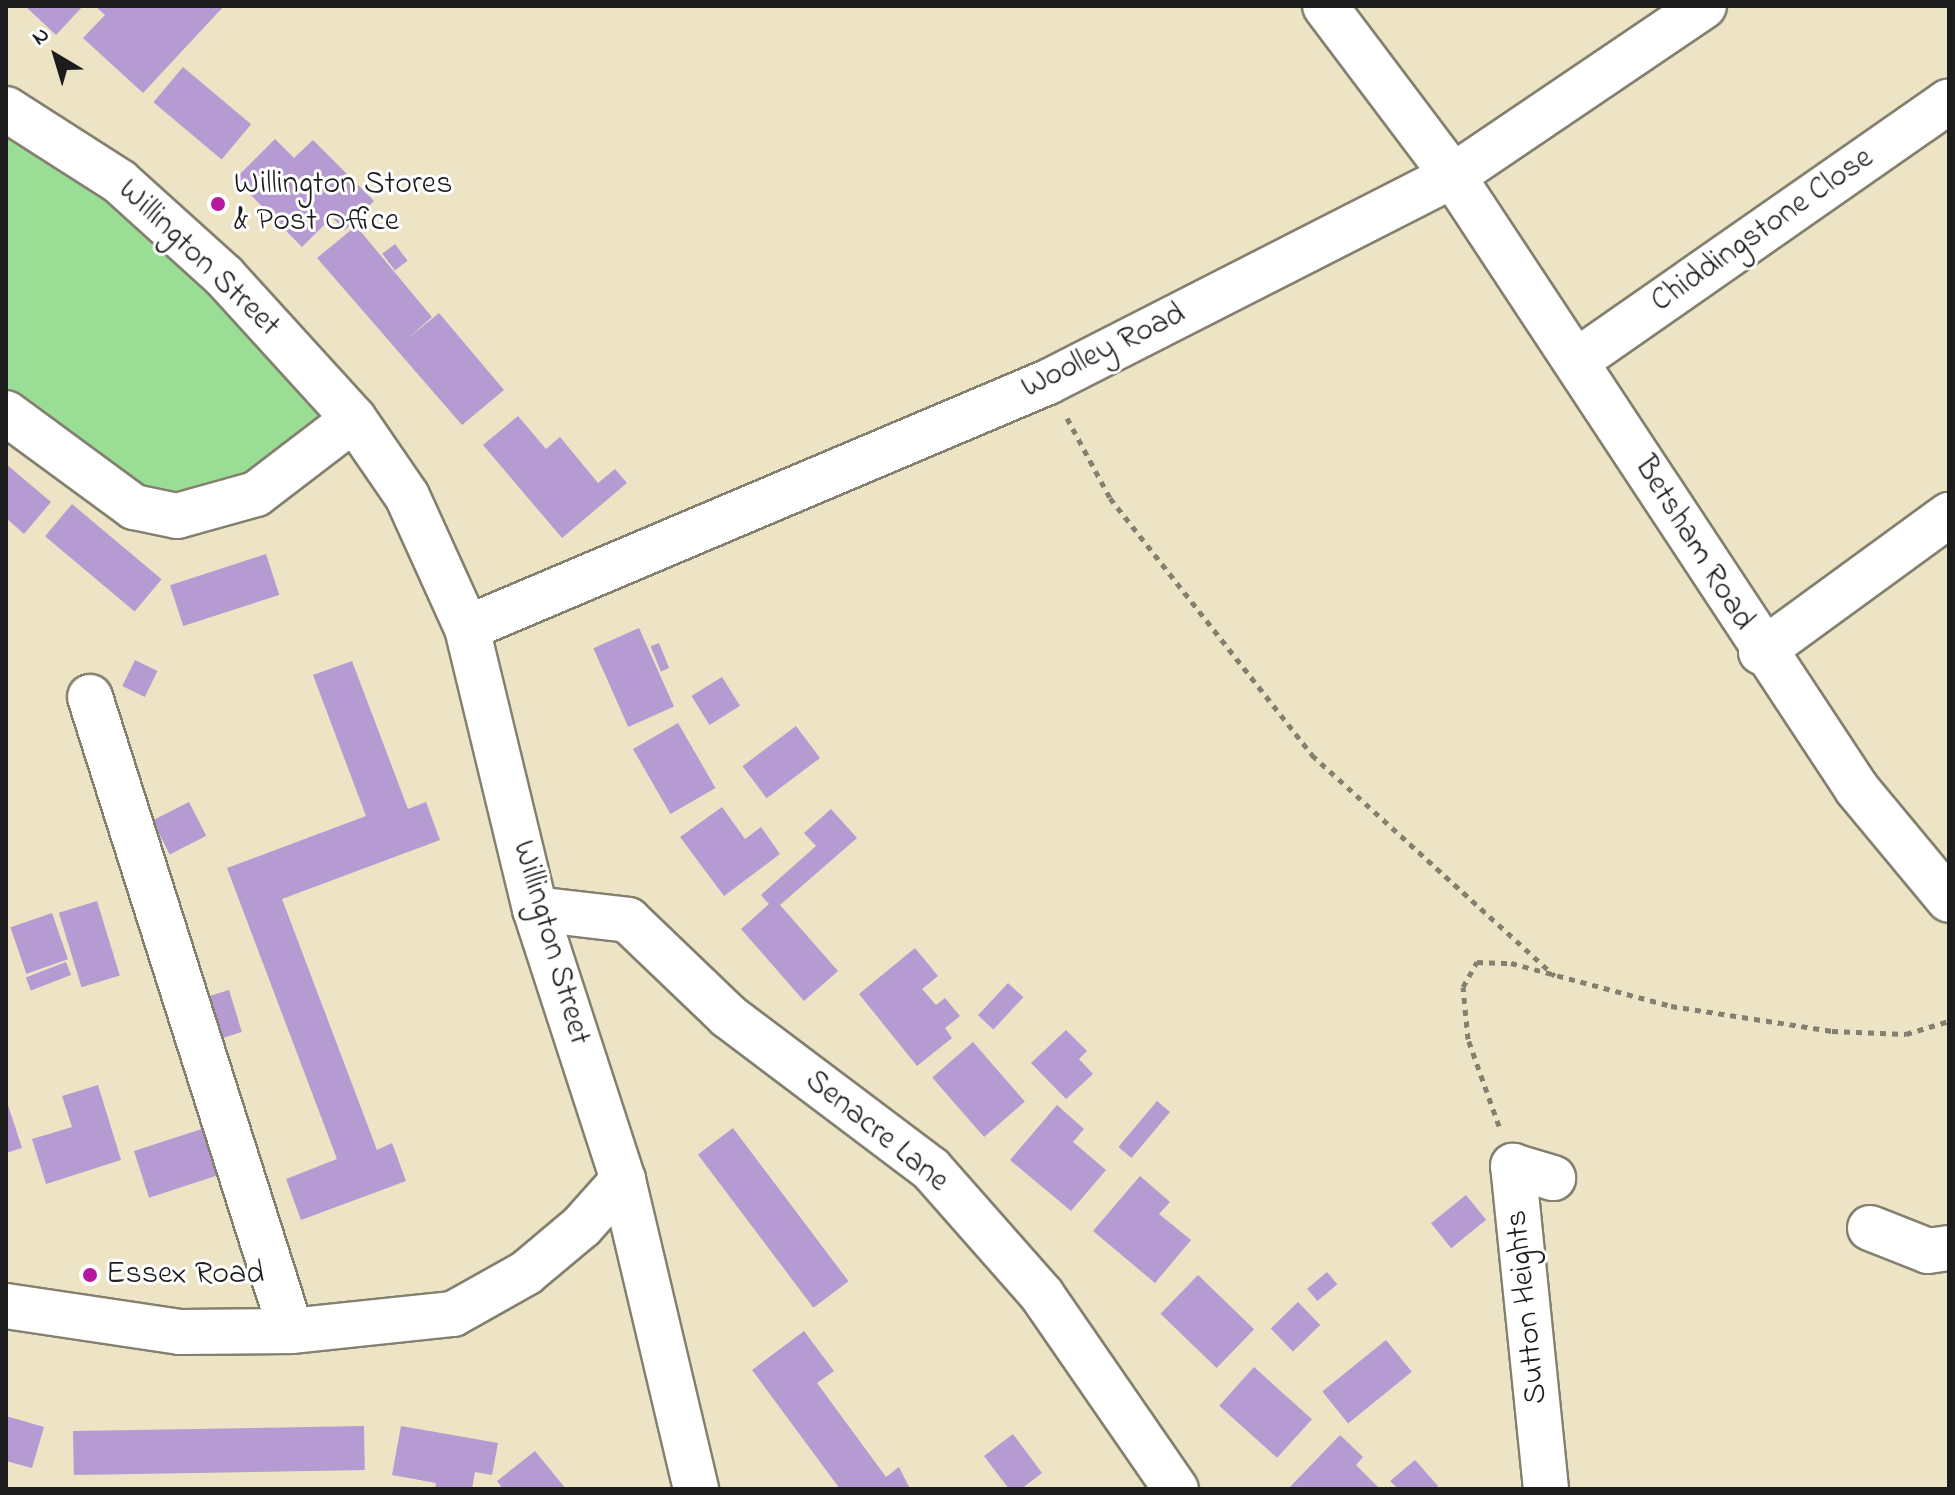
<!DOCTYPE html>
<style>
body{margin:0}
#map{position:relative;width:1955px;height:1495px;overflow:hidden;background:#ece4c5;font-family:"Indie Flower",sans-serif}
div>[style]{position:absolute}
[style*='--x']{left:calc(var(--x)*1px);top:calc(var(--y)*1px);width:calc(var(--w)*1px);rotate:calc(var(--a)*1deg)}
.green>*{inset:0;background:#9add94}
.building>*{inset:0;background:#b59bd2;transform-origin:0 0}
.path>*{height:5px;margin-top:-2.5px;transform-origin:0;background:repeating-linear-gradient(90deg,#848070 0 6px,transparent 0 12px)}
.roads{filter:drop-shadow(2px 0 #848070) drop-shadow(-2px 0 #848070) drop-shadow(0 2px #848070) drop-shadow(0 -2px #848070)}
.minor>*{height:44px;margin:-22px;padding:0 22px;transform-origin:22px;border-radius:22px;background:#fff}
.dots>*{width:22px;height:22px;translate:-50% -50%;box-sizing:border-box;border:4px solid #fff;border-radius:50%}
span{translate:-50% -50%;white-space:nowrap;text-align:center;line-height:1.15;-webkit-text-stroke:6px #fff;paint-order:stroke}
.poi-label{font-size:32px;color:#1c1c1c}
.left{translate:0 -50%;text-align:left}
.street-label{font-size:32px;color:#1c1c1c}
.frame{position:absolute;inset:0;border:8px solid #1c1c1c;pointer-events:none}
.north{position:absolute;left:16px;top:16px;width:80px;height:80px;-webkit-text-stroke:6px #fff;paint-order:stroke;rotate:322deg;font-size:22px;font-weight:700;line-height:32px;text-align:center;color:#1c1c1c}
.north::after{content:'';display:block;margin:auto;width:28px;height:36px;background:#1c1c1c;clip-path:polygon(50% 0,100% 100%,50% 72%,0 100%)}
</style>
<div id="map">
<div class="green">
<div style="clip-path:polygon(24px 120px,354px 419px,177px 516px,6px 413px,6px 139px)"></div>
</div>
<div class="building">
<div style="clip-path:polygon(25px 6px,83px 6px,56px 35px)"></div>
<div style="clip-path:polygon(95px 6px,224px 6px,143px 93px,83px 38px,105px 15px)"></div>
<div style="left:183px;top:67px;width:89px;height:46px;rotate:40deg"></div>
<div style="clip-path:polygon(275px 139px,294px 158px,313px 140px,374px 201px,345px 230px,332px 217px,302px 247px,235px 179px)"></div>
<div style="clip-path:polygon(356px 226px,432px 317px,406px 340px,439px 313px,504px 390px,462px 425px,317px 258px)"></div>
<div style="left:395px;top:244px;width:21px;height:16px;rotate:53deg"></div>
<div style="clip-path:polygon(518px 416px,546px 449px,560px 437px,598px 483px,615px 469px,627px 483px,562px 538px,483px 445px)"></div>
<div style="clip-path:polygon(6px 464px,51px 502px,24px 534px,6px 518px)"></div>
<div style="left:72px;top:504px;width:117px;height:42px;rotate:40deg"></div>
<div style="left:266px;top:554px;width:43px;height:101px;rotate:72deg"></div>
<div style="left:639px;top:628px;width:86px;height:50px;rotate:66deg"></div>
<div style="left:659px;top:643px;width:27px;height:9px;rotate:68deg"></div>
<div style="left:135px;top:660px;width:25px;height:29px;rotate:26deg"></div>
<div style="clip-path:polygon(352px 661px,408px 809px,426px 802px,440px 840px,282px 899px,377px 1150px,392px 1143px,406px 1181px,301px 1220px,286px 1179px,337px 1159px,227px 868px,366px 816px,313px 675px)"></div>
<div style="left:722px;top:677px;width:34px;height:36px;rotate:58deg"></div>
<div style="left:678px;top:723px;width:75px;height:52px;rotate:60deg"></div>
<div style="left:796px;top:726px;width:40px;height:67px;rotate:53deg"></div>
<div style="left:189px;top:802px;width:38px;height:41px;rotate:63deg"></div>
<div style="clip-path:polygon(722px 807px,745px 839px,761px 827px,780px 854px,724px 896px,680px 837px)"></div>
<div style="clip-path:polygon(831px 809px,857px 838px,780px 905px,838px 971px,804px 1001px,741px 929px,769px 904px,761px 895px,816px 846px,804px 833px)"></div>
<div style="left:97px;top:901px;width:78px;height:40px;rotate:73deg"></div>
<div style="left:52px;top:913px;width:49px;height:44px;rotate:71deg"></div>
<div style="clip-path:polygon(915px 948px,938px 976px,922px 989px,936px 1005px,945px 998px,960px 1016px,945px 1028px,952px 1038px,917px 1066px,859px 994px)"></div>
<div style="left:66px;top:962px;width:14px;height:43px;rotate:69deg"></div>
<div style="left:1008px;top:983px;width:21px;height:44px;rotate:43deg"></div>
<div style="left:229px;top:990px;width:44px;height:26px;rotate:73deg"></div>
<div style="clip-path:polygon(1066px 1030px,1087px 1051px,1079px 1059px,1093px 1074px,1066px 1099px,1031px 1063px)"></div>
<div style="left:973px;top:1042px;width:79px;height:54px;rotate:49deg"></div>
<div style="clip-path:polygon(98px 1085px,121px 1160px,46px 1184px,32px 1139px,72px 1127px,62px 1096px)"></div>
<div style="clip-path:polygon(6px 1099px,22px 1148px,6px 1153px)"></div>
<div style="left:1157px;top:1101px;width:17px;height:60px;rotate:40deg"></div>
<div style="clip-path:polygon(1057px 1105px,1084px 1129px,1073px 1142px,1106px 1170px,1071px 1211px,1010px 1160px)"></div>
<div style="left:211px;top:1126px;width:49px;height:81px;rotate:72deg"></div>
<div style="left:733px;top:1128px;width:192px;height:44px;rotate:53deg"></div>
<div style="clip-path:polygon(1140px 1176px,1170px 1202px,1159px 1214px,1191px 1240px,1155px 1283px,1093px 1231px)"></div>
<div style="left:1466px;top:1195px;width:32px;height:45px;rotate:51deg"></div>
<div style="left:1327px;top:1272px;width:16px;height:26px;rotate:50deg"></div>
<div style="left:1198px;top:1275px;width:78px;height:54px;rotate:44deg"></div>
<div style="left:1298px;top:1302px;width:32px;height:38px;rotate:46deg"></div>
<div style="clip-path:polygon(804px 1331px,834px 1371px,817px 1383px,886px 1477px,899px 1467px,910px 1489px,840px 1489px,752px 1370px)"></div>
<div style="left:1386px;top:1340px;width:41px;height:82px;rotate:51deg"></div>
<div style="left:1254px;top:1367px;width:78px;height:52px;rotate:42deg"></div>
<div style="clip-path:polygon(6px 1416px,44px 1427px,32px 1468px,6px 1461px)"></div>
<div style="left:364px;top:1426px;width:44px;height:291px;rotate:89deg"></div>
<div style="clip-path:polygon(401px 1426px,498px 1443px,492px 1475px,475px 1472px,472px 1489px,435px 1489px,436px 1483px,392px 1475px)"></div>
<div style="clip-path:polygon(1013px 1434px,1042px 1473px,1021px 1489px,1009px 1489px,984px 1456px)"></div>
<div style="clip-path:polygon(1340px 1435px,1363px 1457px,1356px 1465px,1380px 1489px,1288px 1489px)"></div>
<div style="clip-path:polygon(535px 1451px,566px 1489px,503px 1489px,497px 1481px)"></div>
<div style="clip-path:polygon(1415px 1460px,1438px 1486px,1435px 1489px,1398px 1489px,1390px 1481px)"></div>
</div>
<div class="path">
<div style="--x:1067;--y:418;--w:91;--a:61.7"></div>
<div style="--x:1110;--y:498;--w:327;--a:51.8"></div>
<div style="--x:1312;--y:755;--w:328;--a:42.3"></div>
<div style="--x:1499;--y:1126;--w:92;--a:-109.6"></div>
<div style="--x:1468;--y:1039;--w:52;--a:-95.5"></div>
<div style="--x:1463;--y:987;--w:29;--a:-61"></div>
<div style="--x:1477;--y:962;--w:34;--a:2"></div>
<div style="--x:1511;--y:963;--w:166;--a:15"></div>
<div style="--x:1671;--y:1006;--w:163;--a:8.8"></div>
<div style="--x:1832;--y:1031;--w:74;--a:2.3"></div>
<div style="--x:1906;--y:1034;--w:45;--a:-16.8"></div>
</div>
<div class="roads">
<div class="minor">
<div style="--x:1325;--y:6;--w:213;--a:53"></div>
<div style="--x:1453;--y:176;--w:734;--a:56.61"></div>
<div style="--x:1857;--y:789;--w:144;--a:50.3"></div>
<div style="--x:6;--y:109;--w:135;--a:32.6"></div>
<div style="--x:120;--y:182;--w:140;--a:42.1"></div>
<div style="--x:224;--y:276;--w:193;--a:47.7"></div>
<div style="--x:354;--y:419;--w:93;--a:55.5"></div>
<div style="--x:407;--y:496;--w:145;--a:65.6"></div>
<div style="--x:467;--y:628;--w:289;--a:76.4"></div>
<div style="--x:535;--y:909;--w:285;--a:72"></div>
<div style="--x:623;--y:1180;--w:318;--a:76.7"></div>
<div style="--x:1578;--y:360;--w:452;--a:-34.9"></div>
<div style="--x:6;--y:413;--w:159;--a:36.3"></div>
<div style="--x:134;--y:507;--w:44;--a:11.8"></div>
<div style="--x:177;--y:516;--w:82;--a:-15.6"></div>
<div style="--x:256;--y:494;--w:123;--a:-37.4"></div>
<div style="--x:467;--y:628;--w:631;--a:-22.95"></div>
<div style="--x:1048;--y:382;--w:454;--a:-27"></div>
<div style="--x:1453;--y:176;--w:303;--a:-34.1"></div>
<div style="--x:1761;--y:652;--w:233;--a:-36.1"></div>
<div style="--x:90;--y:697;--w:665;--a:72.41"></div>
<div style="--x:535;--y:909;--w:94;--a:6.7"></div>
<div style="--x:628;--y:920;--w:139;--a:43.8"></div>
<div style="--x:728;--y:1016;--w:254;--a:37"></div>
<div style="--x:931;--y:1169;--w:168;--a:48.6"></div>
<div style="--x:1042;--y:1295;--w:236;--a:55.4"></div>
<div style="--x:1870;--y:1228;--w:62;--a:21.6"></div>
<div style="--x:1928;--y:1251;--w:21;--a:-8"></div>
<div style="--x:6;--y:1306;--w:176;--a:8.5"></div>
<div style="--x:180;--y:1332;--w:111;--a:-0.5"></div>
<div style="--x:291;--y:1331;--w:163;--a:-6"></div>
<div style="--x:453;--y:1314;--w:84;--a:-29.3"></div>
<div style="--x:526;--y:1273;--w:73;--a:-40"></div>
<div style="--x:582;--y:1226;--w:62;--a:-48.3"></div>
<div style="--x:1546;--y:1489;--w:325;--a:-95.8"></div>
<div style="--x:1513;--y:1166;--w:42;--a:16.7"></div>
</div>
</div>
<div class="dots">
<div style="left:218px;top:204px;background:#b5179e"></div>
<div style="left:90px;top:1275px;background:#b5179e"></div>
</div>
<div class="poi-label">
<span class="left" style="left:234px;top:204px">Willington Stores<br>&amp; Post Office</span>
<span class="left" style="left:106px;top:1275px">Essex Road</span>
</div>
<div class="street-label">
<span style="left:1763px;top:231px;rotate:-35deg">Chiddingstone Close</span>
<span style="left:198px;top:259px;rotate:44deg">Willington Street</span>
<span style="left:1104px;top:352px;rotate:-26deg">Woolley Road</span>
<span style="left:1693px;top:544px;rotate:58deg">Betsham Road</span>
<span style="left:550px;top:943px;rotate:74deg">Willington Street</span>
<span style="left:876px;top:1132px;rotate:39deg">Senacre Lane</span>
<span style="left:1528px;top:1307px;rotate:-96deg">Sutton Heights</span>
</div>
<div class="frame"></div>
<div class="north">N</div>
</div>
